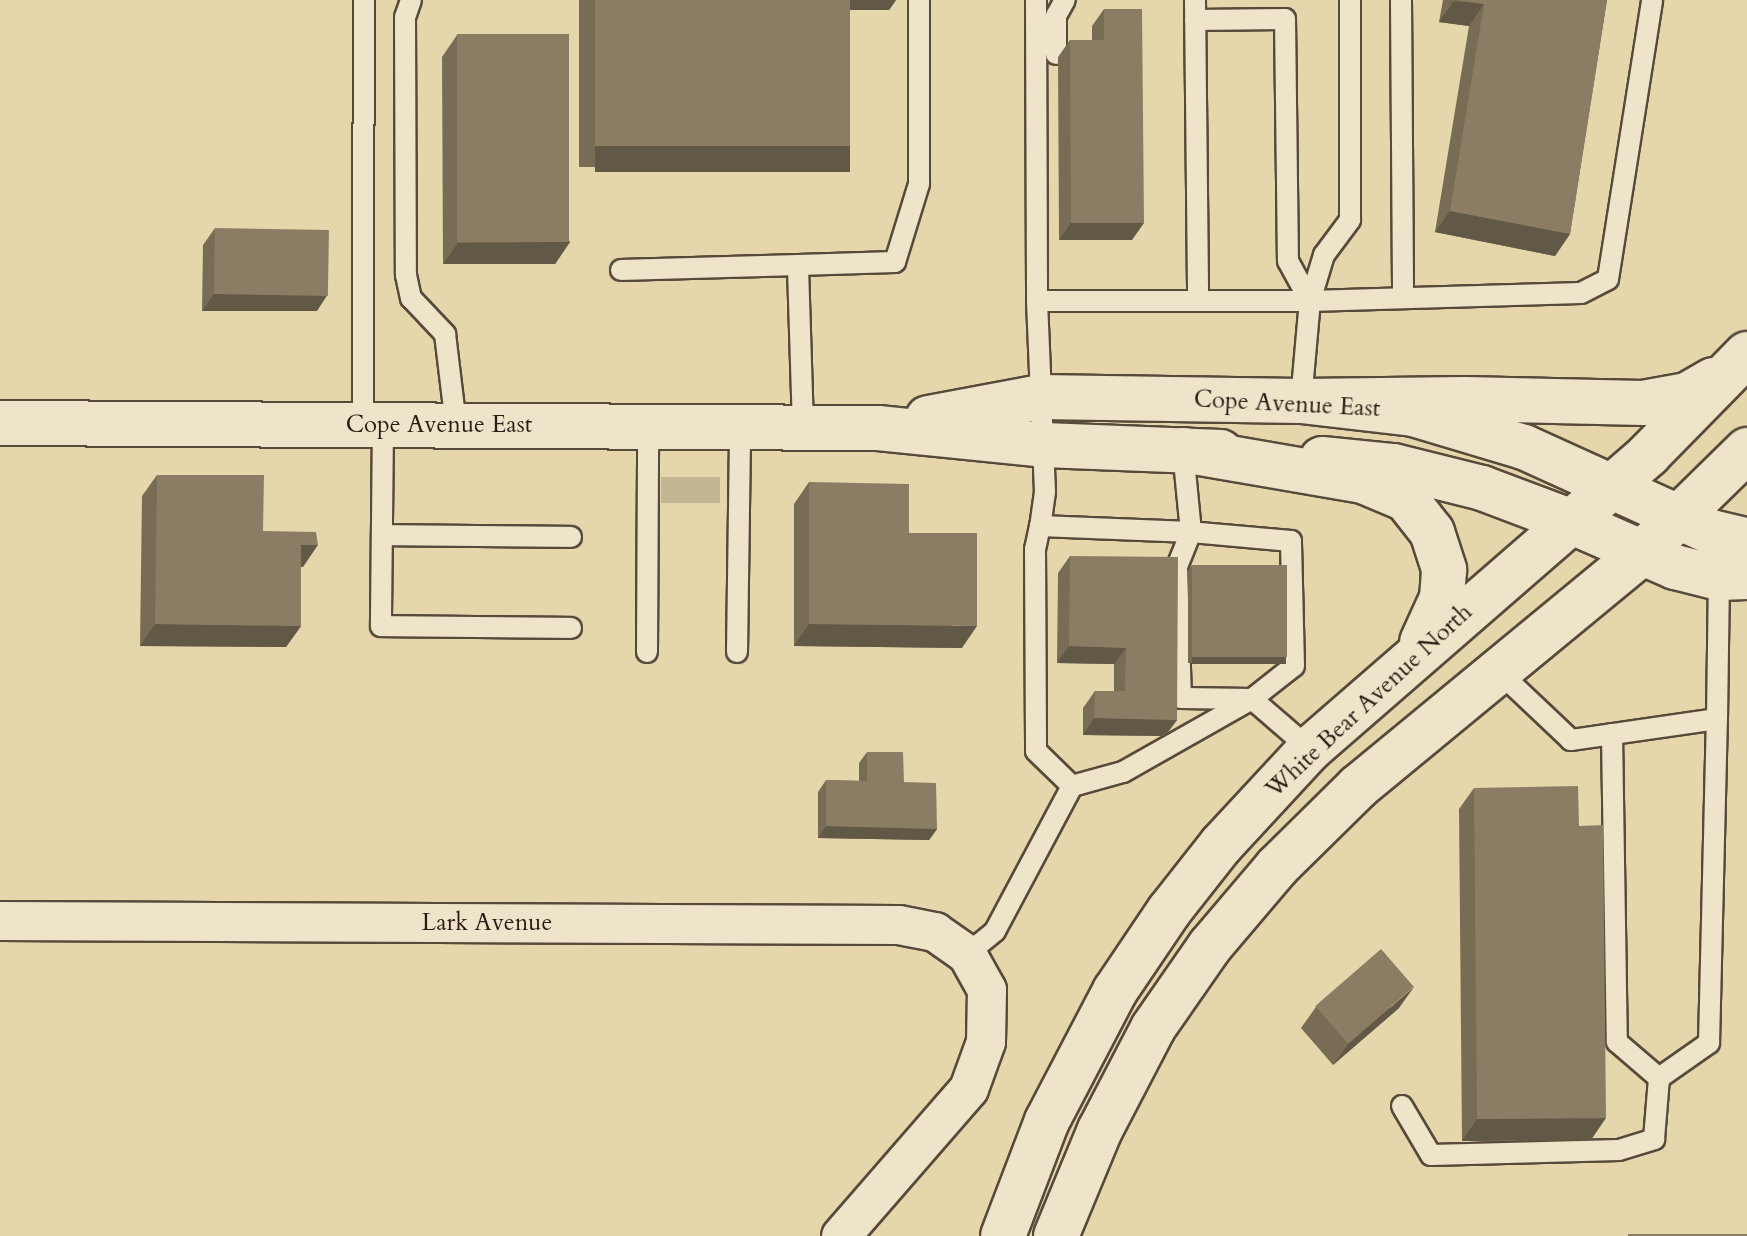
<!DOCTYPE html>
<style>
body{margin:0}
#map{position:relative;width:1747px;height:1236px;overflow:hidden;background:#e5d6ac;font-family:Cardo,serif}
div>[style]{position:absolute}
[style*='--x']{left:calc(var(--x)*1px);top:calc(var(--y)*1px);width:calc(var(--w)*1px);rotate:calc(var(--a)*1deg)}
.green>*{inset:0;background:#c5b692;transform-origin:0 0}
.roads{filter:drop-shadow(2px 0 #584a3a) drop-shadow(-2px 0 #584a3a) drop-shadow(0 2px #584a3a) drop-shadow(0 -2px #584a3a)}
.service>*{height:20px;margin:-10px;padding:0 10px;transform-origin:10px;border-radius:10px;background:#eee4c9}
.minor>*{height:38px;margin:-19px;padding:0 19px;transform-origin:19px;border-radius:19px;background:#eee4c9}
.tertiary>*{height:44px;margin:-22px;padding:0 22px;transform-origin:22px;border-radius:22px;background:#eee4c9}
.secondary>*{height:44px;margin:-22px;padding:0 22px;transform-origin:22px;border-radius:22px;background:#eee4c9}
.wall>*{inset:0;background:#786c55}
.shaded-wall>*{inset:0;background:#615845;transform-origin:0 0}
.building>*{inset:0;background:#8b7d63;transform-origin:0 0}
span{translate:-50% -50%;white-space:nowrap;text-align:center;line-height:1.15;-webkit-text-stroke:6px #eee4c9;paint-order:stroke}
.street-label{font-size:24px;color:#291c14}
</style>
<div id="map">
<div class="green">
<div style="left:661px;top:477px;width:59px;height:26px"></div>
</div>
<div class="roads">
<div class="service">
<div style="--x:411;--y:0;--w:18;--a:109"></div>
<div style="--x:405;--y:17;--w:258;--a:89.8"></div>
<div style="--x:406;--y:275;--w:24;--a:78"></div>
<div style="--x:411;--y:298;--w:50;--a:46.6"></div>
<div style="--x:445;--y:334;--w:92;--a:83.1"></div>
<div style="--x:1036;--y:0;--w:301;--a:89.8"></div>
<div style="--x:1195;--y:0;--w:299;--a:89.4"></div>
<div style="--x:1401;--y:0;--w:297;--a:89.6"></div>
<div style="--x:1195;--y:20;--w:90;--a:-0.6"></div>
<div style="--x:1285;--y:19;--w:242;--a:89.3"></div>
<div style="--x:1288;--y:261;--w:46;--a:61.2"></div>
<div style="--x:1056;--y:54;--w:38;--a:-90"></div>
<div style="--x:1056;--y:16;--w:18;--a:-61"></div>
<div style="--x:621;--y:270;--w:177;--a:-1.6"></div>
<div style="--x:1310;--y:301;--w:271;--a:-1.7"></div>
<div style="--x:1581;--y:293;--w:30;--a:-27"></div>
<div style="--x:1608;--y:279;--w:282;--a:-81"></div>
<div style="--x:1310;--y:301;--w:48;--a:-73.1"></div>
<div style="--x:1324;--y:255;--w:44;--a:-53.4"></div>
<div style="--x:1350;--y:220;--w:220;--a:-90"></div>
<div style="--x:1301;--y:401;--w:100;--a:-84.9"></div>
<div style="--x:1310;--y:301;--w:273;--a:180"></div>
<div style="--x:1037;--y:301;--w:191;--a:87.6"></div>
<div style="--x:1045;--y:492;--w:34;--a:98"></div>
<div style="--x:1040;--y:526;--w:151;--a:2.3"></div>
<div style="--x:1191;--y:532;--w:37;--a:112"></div>
<div style="--x:1177;--y:566;--w:132;--a:88.3"></div>
<div style="--x:1181;--y:698;--w:71;--a:0.8"></div>
<div style="--x:1252;--y:699;--w:77;--a:40.8"></div>
<div style="--x:363;--y:425;--w:425;--a:-89.9"></div>
<div style="--x:383;--y:425;--w:201;--a:90.6"></div>
<div style="--x:381;--y:626;--w:190;--a:0.6"></div>
<div style="--x:803;--y:427;--w:162;--a:-91.8"></div>
<div style="--x:798;--y:265;--w:97;--a:-1.8"></div>
<div style="--x:895;--y:262;--w:82;--a:-72.9"></div>
<div style="--x:919;--y:184;--w:184;--a:-90"></div>
<div style="--x:1040;--y:526;--w:24;--a:102"></div>
<div style="--x:1035;--y:549;--w:202;--a:89.7"></div>
<div style="--x:1036;--y:751;--w:50;--a:44.2"></div>
<div style="--x:1072;--y:786;--w:53;--a:-15.4"></div>
<div style="--x:1123;--y:772;--w:148;--a:-29.5"></div>
<div style="--x:1252;--y:699;--w:53;--a:-38.2"></div>
<div style="--x:1294;--y:666;--w:125;--a:-91.4"></div>
<div style="--x:1291;--y:541;--w:100;--a:-174.9"></div>
<div style="--x:1191;--y:532;--w:82;--a:-95.6"></div>
<div style="--x:382;--y:535;--w:189;--a:0.6"></div>
<div style="--x:647;--y:652;--w:226;--a:-89.7"></div>
<div style="--x:737;--y:652;--w:226;--a:-89.2"></div>
<div style="--x:1717;--y:719;--w:141;--a:-89.2"></div>
<div style="--x:1612;--y:734;--w:308;--a:89.1"></div>
<div style="--x:1617;--y:1042;--w:55;--a:40.6"></div>
<div style="--x:967;--y:954;--w:36;--a:-39"></div>
<div style="--x:995;--y:931;--w:164;--a:-62"></div>
<div style="--x:1402;--y:1106;--w:57;--a:59.4"></div>
<div style="--x:1431;--y:1155;--w:188;--a:-1.5"></div>
<div style="--x:1619;--y:1150;--w:37;--a:-17"></div>
<div style="--x:1654;--y:1139;--w:61;--a:-85.3"></div>
<div style="--x:1659;--y:1078;--w:61;--a:-35"></div>
<div style="--x:1709;--y:1043;--w:324;--a:-88.6"></div>
<div style="--x:1717;--y:719;--w:148;--a:171.8"></div>
<div style="--x:1571;--y:740;--w:99;--a:-136.6"></div>
</div>
<div class="minor">
<div style="--x:0;--y:921;--w:899;--a:0.25"></div>
<div style="--x:899;--y:925;--w:37;--a:11"></div>
<div style="--x:935;--y:932;--w:39;--a:35"></div>
<div style="--x:967;--y:954;--w:41;--a:60.9"></div>
<div style="--x:987;--y:990;--w:52;--a:91.1"></div>
<div style="--x:986;--y:1042;--w:50;--a:109.9"></div>
<div style="--x:969;--y:1089;--w:195;--a:131"></div>
</div>
<div class="tertiary">
<div style="--x:928;--y:418;--w:114;--a:-10.6"></div>
<div style="--x:1040;--y:397;--w:261;--a:0.9"></div>
<div style="--x:1301;--y:401;--w:113;--a:6.6"></div>
<div style="--x:1413;--y:414;--w:116;--a:16.6"></div>
<div style="--x:1524;--y:447;--w:205;--a:24.4"></div>
<div style="--x:1711;--y:532;--w:37;--a:13"></div>
<div style="--x:0;--y:423;--w:878;--a:0.33"></div>
<div style="--x:878;--y:428;--w:167;--a:5.8"></div>
<div style="--x:1044;--y:445;--w:177;--a:2.3"></div>
<div style="--x:1322;--y:459;--w:72;--a:5.6"></div>
<div style="--x:1394;--y:466;--w:91;--a:14"></div>
<div style="--x:1482;--y:488;--w:94;--a:20.6"></div>
<div style="--x:1570;--y:521;--w:115;--a:23.7"></div>
<div style="--x:1675;--y:567;--w:45;--a:14"></div>
<div style="--x:1719;--y:578;--w:28;--a:-2"></div>
</div>
<div class="secondary">
<div style="--x:1301;--y:401;--w:164;--a:-0.7"></div>
<div style="--x:1465;--y:399;--w:178;--a:1.3"></div>
<div style="--x:1643;--y:403;--w:45;--a:-10.3"></div>
<div style="--x:1687;--y:395;--w:30;--a:-30"></div>
<div style="--x:1183;--y:450;--w:183;--a:9.8"></div>
<div style="--x:1363;--y:481;--w:47;--a:22.7"></div>
<div style="--x:1406;--y:499;--w:42;--a:51.8"></div>
<div style="--x:1432;--y:532;--w:40;--a:72"></div>
<div style="--x:1444;--y:570;--w:28;--a:94"></div>
<div style="--x:1442;--y:598;--w:48;--a:114.4"></div>
<div style="--x:1003;--y:1236;--w:123;--a:-69.1"></div>
<div style="--x:1047;--y:1121;--w:147;--a:-62.4"></div>
<div style="--x:1115;--y:991;--w:97;--a:-56"></div>
<div style="--x:1169;--y:911;--w:84;--a:-51.8"></div>
<div style="--x:1221;--y:845;--w:131;--a:-47.2"></div>
<div style="--x:1310;--y:749;--w:449;--a:-41"></div>
<div style="--x:1649;--y:454;--w:140;--a:-45.6"></div>
<div style="--x:1056;--y:1236;--w:115;--a:-67.5"></div>
<div style="--x:1100;--y:1130;--w:115;--a:-62.5"></div>
<div style="--x:1153;--y:1028;--w:100;--a:-55.2"></div>
<div style="--x:1210;--y:946;--w:104;--a:-49.7"></div>
<div style="--x:1277;--y:867;--w:114;--a:-44.6"></div>
<div style="--x:1358;--y:787;--w:369;--a:-39.5"></div>
<div style="--x:1643;--y:552;--w:146;--a:-44.4"></div>
</div>
</div>
<div class="wall">
<div style="clip-path:polygon(579px 0,896px 0,889px 10px,850px 10px,850px 146px,835px 167px,579px 167px)"></div>
<div style="clip-path:polygon(1443px 0,1607px 0,1570px 234px,1555px 256px,1435px 232px,1469px 26px,1439px 22px)"></div>
<div style="clip-path:polygon(1104px 9px,1132px 240px,1059px 240px,1058px 57px,1070px 40px,1092px 40px,1092px 26px)"></div>
<div style="clip-path:polygon(457px 35px,570px 242px,555px 264px,443px 264px,442px 57px)"></div>
<div style="clip-path:polygon(215px 228px,317px 311px,202px 311px,203px 245px)"></div>
<div style="clip-path:polygon(157px 475px,263px 531px,303px 567px,301px 567px,301px 626px,286px 647px,140px 646px,142px 496px)"></div>
<div style="clip-path:polygon(809px 482px,909px 533px,962px 648px,794px 646px,794px 504px)"></div>
<div style="clip-path:polygon(1070px 556px,1177px 720px,1165px 736px,1083px 735px,1083px 708px,1095px 691px,1114px 691px,1114px 664px,1057px 663px,1058px 573px)"></div>
<div style="clip-path:polygon(1192px 565px,1282px 663px,1188px 663px,1188px 571px)"></div>
<div style="clip-path:polygon(867px 752px,904px 782px,937px 829px,929px 840px,818px 838px,818px 792px,826px 780px,859px 781px,859px 763px)"></div>
<div style="clip-path:polygon(1474px 788px,1579px 826px,1591px 1140px,1462px 1141px,1459px 809px)"></div>
<div style="clip-path:polygon(1316px 1007px,1399px 1008px,1333px 1065px,1301px 1028px)"></div>
</div>
<div class="shaded-wall">
<div style="clip-path:polygon(842px 0,896px 0,889px 10px,835px 10px)"></div>
<div style="clip-path:polygon(1454px 1px,1484px 4px,1469px 26px,1439px 22px)"></div>
<div style="left:595px;top:146px;width:255px;height:26px"></div>
<div style="clip-path:polygon(1450px 211px,1570px 234px,1555px 256px,1435px 232px)"></div>
<div style="clip-path:polygon(1071px 223px,1144px 223px,1132px 240px,1059px 240px)"></div>
<div style="clip-path:polygon(570px 242px,555px 264px,443px 264px,458px 243px)"></div>
<div style="clip-path:polygon(214px 294px,328px 294px,317px 311px,202px 311px)"></div>
<div style="clip-path:polygon(301px 545px,318px 545px,303px 567px,286px 567px)"></div>
<div style="clip-path:polygon(155px 624px,301px 626px,286px 647px,140px 646px)"></div>
<div style="clip-path:polygon(809px 624px,977px 626px,962px 648px,794px 646px)"></div>
<div style="clip-path:polygon(1069px 646px,1126px 648px,1114px 664px,1057px 663px)"></div>
<div style="left:1192px;top:657px;width:94px;height:7px"></div>
<div style="clip-path:polygon(1094px 718px,1177px 720px,1165px 736px,1083px 735px)"></div>
<div style="clip-path:polygon(826px 826px,937px 829px,929px 840px,818px 838px)"></div>
<div style="clip-path:polygon(1414px 987px,1399px 1008px,1333px 1065px,1348px 1044px)"></div>
<div style="clip-path:polygon(1606px 1118px,1591px 1140px,1462px 1141px,1477px 1119px)"></div>
</div>
<div class="building">
<div style="left:595px;top:0;width:255px;height:146px"></div>
<div style="clip-path:polygon(1454px 0,1607px 0,1570px 234px,1450px 211px,1484px 4px)"></div>
<div style="clip-path:polygon(1104px 9px,1142px 9px,1144px 223px,1071px 223px,1070px 40px,1104px 40px)"></div>
<div style="left:569px;top:34px;width:208px;height:112px;rotate:90deg"></div>
<div style="left:215px;top:228px;width:114px;height:66px;rotate:1deg"></div>
<div style="clip-path:polygon(157px 475px,264px 475px,263px 531px,316px 532px,318px 545px,301px 545px,301px 626px,155px 624px)"></div>
<div style="clip-path:polygon(809px 482px,909px 484px,909px 533px,977px 533px,977px 626px,809px 624px)"></div>
<div style="clip-path:polygon(1070px 556px,1178px 557px,1177px 720px,1094px 718px,1095px 691px,1125px 691px,1126px 648px,1069px 646px)"></div>
<div style="left:1192px;top:565px;width:95px;height:92px"></div>
<div style="clip-path:polygon(867px 752px,903px 752px,904px 782px,936px 783px,937px 829px,826px 826px,826px 780px,867px 781px)"></div>
<div style="clip-path:polygon(1578px 786px,1579px 826px,1603px 825px,1606px 1118px,1477px 1119px,1474px 788px)"></div>
<div style="left:1381px;top:949px;width:50px;height:87px;rotate:49deg"></div>
<div style="left:1628px;top:1234px;width:119px;height:2px"></div>
</div>
<div class="street-label">
<span style="left:1287px;top:404px;rotate:3deg">Cope Avenue East</span>
<span style="left:439px;top:425px">Cope Avenue East</span>
<span style="left:1369px;top:701px;rotate:-43deg">White Bear Avenue North</span>
<span style="left:487px;top:923px">Lark Avenue</span>
</div>
</div>
